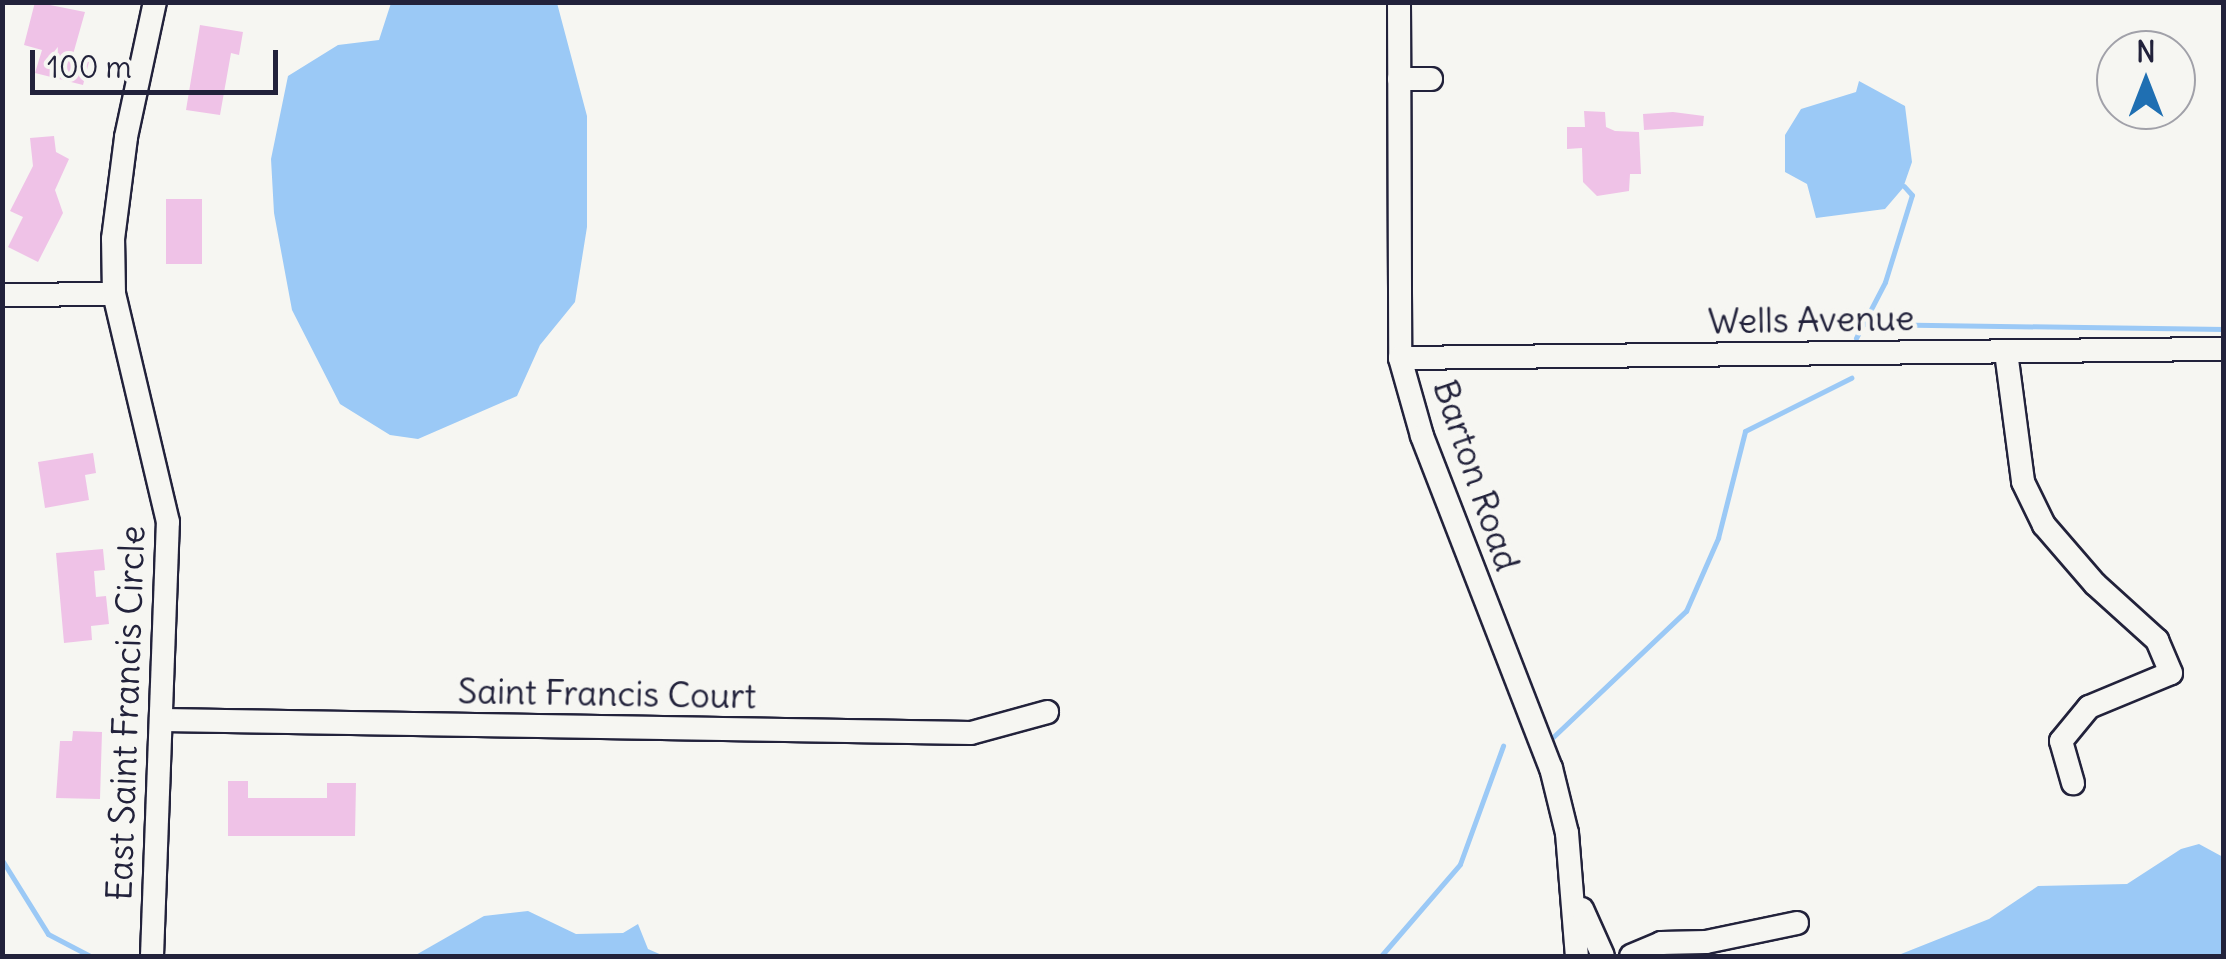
<!DOCTYPE html>
<style>
body{margin:0}
#map{position:relative;width:2226px;height:959px;overflow:hidden;background:#f6f6f2;font-family:Delius,sans-serif}
div>[style]{position:absolute}
[style*='--x']{left:calc(var(--x)*1px);top:calc(var(--y)*1px);width:calc(var(--w)*1px);rotate:calc(var(--a)*1deg)}
.water>*{inset:0;background:#9bc9f6}
.stream>*{height:5px;margin:-2.5px;padding:0 2.5px;transform-origin:2.5px;border-radius:2.5px;background:#9bc9f6}
.building>*{inset:0;background:#efc2e7;transform-origin:0 0}
.roads{filter:drop-shadow(2px 0 #22223b) drop-shadow(-2px 0 #22223b) drop-shadow(0 2px #22223b) drop-shadow(0 -2px #22223b)}
.minor>*{height:22px;margin:-11px;padding:0 11px;transform-origin:11px;border-radius:11px;background:#f6f6f2}
span{translate:-50% -50%;white-space:nowrap;text-align:center;line-height:1.15;-webkit-text-stroke:9px #f6f6f2;paint-order:stroke}
.street-label{font-size:35px;color:#22223b}
.frame{position:absolute;inset:0;border:5px solid #22223b;pointer-events:none}
.north{position:absolute;left:2096px;top:30px;width:100px;height:100px;box-sizing:border-box;background:#f6f6f2;border:2px solid #a1a1a9;border-radius:50%;rotate:0deg;font-size:28px;font-weight:700;line-height:40px;text-align:center;color:#22223b}
.north::after{content:'';display:block;margin:auto;width:35px;height:45px;background:#1f6fb2;clip-path:polygon(50% 0,100% 100%,50% 72%,0 100%)}
.scale{position:absolute;left:30px;top:50px;width:248px;height:45px;box-sizing:border-box;border:5px solid #22223b;border-top:0;padding-left:12px;font-size:30px;line-height:35px;white-space:nowrap;color:#22223b;-webkit-text-stroke:8px #f6f6f2;paint-order:stroke}
</style>
<div id="map">
<div class="water">
<div style="clip-path:polygon(391px 3px,557px 3px,587px 116px,587px 227px,575px 302px,540px 345px,517px 396px,418px 439px,390px 435px,340px 404px,292px 310px,274px 213px,271px 159px,288px 76px,338px 45px,379px 40px)"></div>
<div style="clip-path:polygon(1859px 81px,1905px 106px,1912px 162px,1903px 188px,1885px 209px,1816px 218px,1807px 184px,1785px 172px,1785px 135px,1801px 109px,1856px 92px)"></div>
<div style="clip-path:polygon(2199px 844px,2223px 857px,2223px 956px,1896px 956px,1989px 919px,2038px 886px,2127px 884px,2181px 849px)"></div>
<div style="clip-path:polygon(528px 911px,576px 934px,623px 933px,638px 924px,648px 949px,664px 956px,414px 956px,484px 916px)"></div>
</div>
<div class="stream">
<div style="--x:1863;--y:324;--w:361;--a:0.8"></div>
<div style="--x:1856;--y:338;--w:63;--a:-62.6"></div>
<div style="--x:1885;--y:282;--w:91;--a:-72.8"></div>
<div style="--x:1912;--y:195;--w:12;--a:-132"></div>
<div style="--x:1552;--y:738;--w:185;--a:-43.5"></div>
<div style="--x:1686;--y:611;--w:80;--a:-66.3"></div>
<div style="--x:1718;--y:538;--w:110;--a:-75.8"></div>
<div style="--x:1745;--y:431;--w:119;--a:-26.6"></div>
<div style="--x:2;--y:860;--w:87;--a:58.1"></div>
<div style="--x:48;--y:934;--w:47;--a:27.6"></div>
<div style="--x:1381;--y:956;--w:121;--a:-49.3"></div>
<div style="--x:1460;--y:864;--w:126;--a:-70"></div>
</div>
<div class="building">
<div style="clip-path:polygon(35px 2px,85px 12px,72px 58px,89px 62px,83px 85px,35px 73px,42px 50px,24px 45px)"></div>
<div style="clip-path:polygon(200px 25px,243px 32px,239px 55px,231px 53px,220px 115px,186px 110px)"></div>
<div style="clip-path:polygon(1584px 111px,1605px 112px,1606px 127px,1615px 131px,1639px 132px,1641px 174px,1630px 174px,1629px 191px,1597px 196px,1583px 182px,1582px 148px,1567px 149px,1567px 127px,1585px 127px)"></div>
<div style="clip-path:polygon(1673px 112px,1704px 116px,1703px 126px,1644px 130px,1643px 114px)"></div>
<div style="clip-path:polygon(54px 136px,56px 152px,69px 159px,55px 190px,63px 213px,38px 262px,8px 247px,23px 217px,10px 211px,33px 166px,30px 138px)"></div>
<div style="left:166px;top:199px;width:36px;height:65px"></div>
<div style="clip-path:polygon(93px 453px,96px 473px,85px 475px,89px 500px,45px 508px,38px 462px)"></div>
<div style="clip-path:polygon(103px 549px,105px 570px,94px 571px,96px 597px,106px 596px,109px 624px,91px 626px,92px 640px,64px 643px,56px 553px)"></div>
<div style="clip-path:polygon(73px 731px,102px 732px,100px 799px,56px 798px,60px 741px,72px 741px)"></div>
<div style="clip-path:polygon(228px 781px,248px 781px,248px 798px,327px 798px,327px 783px,356px 783px,355px 836px,228px 836px)"></div>
</div>
<div class="roads">
<div class="minor">
<div style="--x:1399;--y:2;--w:356;--a:89.8"></div>
<div style="--x:1400;--y:358;--w:81;--a:74.2"></div>
<div style="--x:1422;--y:436;--w:356;--a:68.8"></div>
<div style="--x:1551;--y:768;--w:67;--a:76.2"></div>
<div style="--x:1567;--y:833;--w:123;--a:85.4"></div>
<div style="--x:1399;--y:79;--w:32;--a:0"></div>
<div style="--x:2;--y:295;--w:112;--a:-0.5"></div>
<div style="--x:2006;--y:352;--w:131;--a:82.5"></div>
<div style="--x:2023;--y:482;--w:48;--a:64"></div>
<div style="--x:2044;--y:525;--w:78;--a:49.2"></div>
<div style="--x:2095;--y:584;--w:84;--a:42.1"></div>
<div style="--x:2157;--y:640;--w:36;--a:67"></div>
<div style="--x:2171;--y:673;--w:89;--a:157.5"></div>
<div style="--x:2089;--y:707;--w:44;--a:129.5"></div>
<div style="--x:2061;--y:741;--w:44;--a:74.1"></div>
<div style="--x:1400;--y:358;--w:824;--a:-0.63"></div>
<div style="--x:163;--y:720;--w:808;--a:0.92"></div>
<div style="--x:971;--y:733;--w:79;--a:-15.4"></div>
<div style="--x:1582;--y:909;--w:51;--a:65.9"></div>
<div style="--x:152;--y:956;--w:434;--a:-87.9"></div>
<div style="--x:168;--y:522;--w:234;--a:-103.3"></div>
<div style="--x:114;--y:294;--w:55;--a:-91"></div>
<div style="--x:113;--y:239;--w:103;--a:-82.7"></div>
<div style="--x:126;--y:137;--w:138;--a:-77.9"></div>
<div style="--x:1631;--y:956;--w:33;--a:-23"></div>
<div style="--x:1661;--y:943;--w:45;--a:-1.3"></div>
<div style="--x:1706;--y:942;--w:93;--a:-11.8"></div>
</div>
</div>
<div class="street-label">
<span style="left:1811px;top:319px;rotate:-1deg">Wells Avenue</span>
<span style="left:1477px;top:475px;rotate:71deg">Barton Road</span>
<span style="left:607px;top:693px;rotate:1deg">Saint Francis Court</span>
<span style="left:125px;top:713px;rotate:-88deg">East Saint Francis Circle</span>
</div>
<div class="frame"></div>
<div class="north">N</div>
<div class="scale">100 m</div>
</div>
